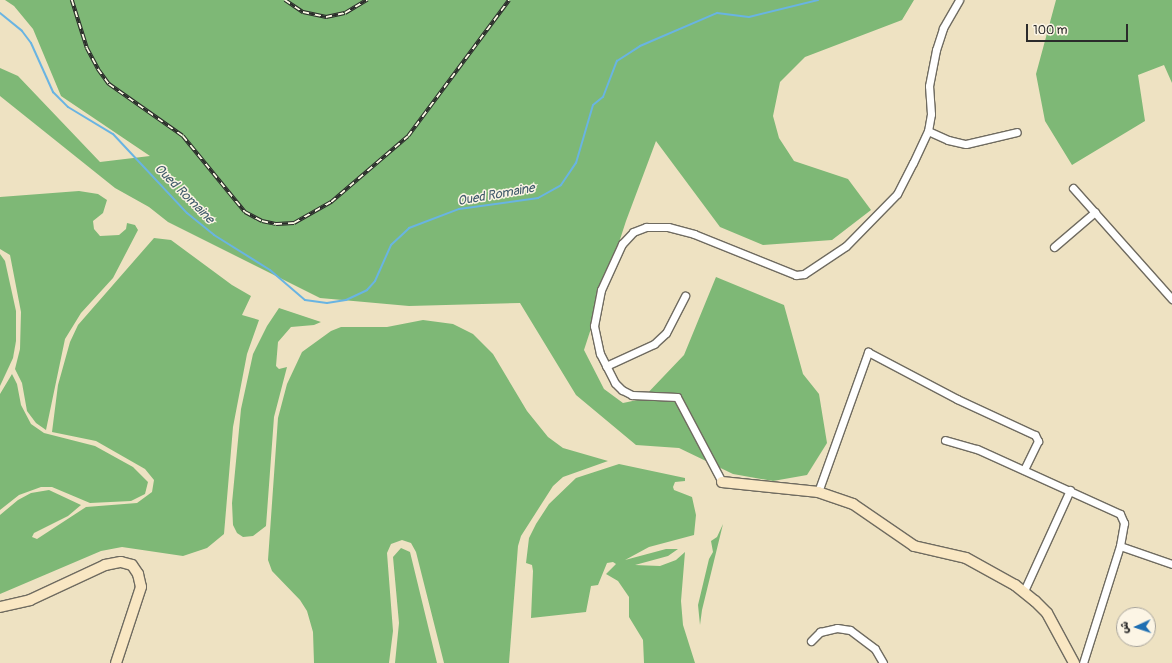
<!DOCTYPE html>
<meta charset="utf-8">
<style>
body{margin:0}
#map{position:relative;width:1172px;height:663px;overflow:hidden;background:#eee2c2;font-family:Pangolin,"Playpen Sans Arabic",sans-serif}
div>[style]{position:absolute}
[style*='--x']{left:calc(var(--x)*1px);top:calc(var(--y)*1px);width:calc(var(--w)*1px);rotate:calc(var(--a)*1deg)}
.forest>*{inset:0;background:#7eb876}
.stream>*{height:2px;margin:-1px;padding:0 1px;transform-origin:1px;border-radius:1px;background:#69b4e2}
.roads{filter:drop-shadow(1px 0 #6f6b60) drop-shadow(-1px 0 #6f6b60) drop-shadow(0 1px #6f6b60) drop-shadow(0 -1px #6f6b60)}
.street>*{height:7px;margin:-3.5px;padding:0 3.5px;transform-origin:3.5px;border-radius:3.5px;background:#fff}
.secondary>*{height:10px;margin:-5px;padding:0 5px;transform-origin:5px;border-radius:5px;background:#f9e7c3}
.rail>*{height:3.5px;margin-top:-1.75px;transform-origin:0;background:repeating-linear-gradient(90deg,#fcf5e5 0 6px,#2b2b2b 0 12px);box-sizing:border-box;border-block:1px solid #2b2b2b}
span{translate:-50% -50%;white-space:nowrap;text-align:center;line-height:1.15;-webkit-text-stroke:3px #fcf5e5;paint-order:stroke}
.water-label{font-size:13px;color:#415b6b;font-style:italic}
.north{position:absolute;left:1116px;top:607px;width:40px;height:40px;box-sizing:border-box;background:#fcf5e5;border:1px solid #a8a49b;border-radius:50%;rotate:267deg;font-size:11px;font-weight:700;line-height:16px;text-align:center;color:#2b2b2b}
.north::after{content:'';display:block;margin:auto;width:14px;height:18px;background:#1f6fb2;clip-path:polygon(50% 0,100% 100%,50% 72%,0 100%)}
.scale{position:absolute;left:1026px;top:24px;width:102px;height:18px;box-sizing:border-box;border:2px solid #2b2b2b;border-top:0;padding-left:5px;font-size:12px;line-height:14px;white-space:nowrap;color:#2b2b2b;-webkit-text-stroke:3px #fcf5e5;paint-order:stroke}
</style>
<div id="map">
<div class="forest">
<div style="clip-path:polygon(5px 0,914px 0,902px 20px,805px 57px,780px 82px,773px 116px,779px 138px,794px 161px,848px 179px,871px 210px,832px 240px,763px 245px,720px 227px,656px 141px,626px 221px,584px 350px,604px 389px,623px 403px,642px 399px,684px 355px,716px 277px,784px 305px,803px 374px,819px 394px,827px 443px,807px 475px,773px 481px,733px 474px,679px 448px,636px 445px,576px 395px,520px 303px,409px 306px,320px 298px,168px 222px,149px 207px,115px 188px,0 96px,0 68px,18px 76px,100px 162px,150px 156px,61px 96px,33px 29px,14px 6px)"></div>
<div style="clip-path:polygon(1056px 0,1172px 0,1172px 83px,1164px 65px,1138px 75px,1145px 121px,1072px 165px,1045px 121px,1036px 74px)"></div>
<div style="clip-path:polygon(79px 191px,98px 194px,107px 200px,103px 213px,93px 221px,94px 229px,100px 236px,119px 235px,126px 229px,127px 223px,135px 225px,138px 230px,113px 278px,81px 313px,65px 339px,46px 430px,36px 423px,27px 411px,22px 383px,15px 369px,20px 349px,21px 312px,10px 255px,0 249px,0 197px)"></div>
<div style="clip-path:polygon(154px 238px,171px 240px,232px 285px,251px 296px,242px 315px,259px 320px,247px 354px,233px 427px,224px 534px,207px 548px,183px 556px,122px 547px,101px 551px,0 594px,0 515px,18px 500px,31px 493px,49px 490px,81px 505px,68px 516px,34px 533px,32px 537px,37px 539px,86px 507px,137px 503px,152px 492px,154px 480px,145px 469px,96px 441px,52px 432px,58px 385px,70px 342px,78px 325px)"></div>
<div style="clip-path:polygon(0 254px,5px 261px,16px 311px,16px 341px,13px 358px,0 386px)"></div>
<div style="clip-path:polygon(279px 308px,321px 322px,314px 325px,291px 327px,278px 342px,276px 366px,279px 369px,287px 367px,274px 417px,266px 526px,253px 536px,243px 537px,237px 533px,233px 525px,232px 503px,241px 409px,253px 354px,267px 326px)"></div>
<div style="clip-path:polygon(423px 320px,453px 324px,473px 334px,493px 354px,527px 411px,548px 437px,563px 448px,608px 461px,563px 477px,553px 486px,521px 536px,518px 546px,509px 663px,444px 663px,416px 552px,411px 543px,402px 540px,391px 544px,387px 553px,393px 631px,389px 663px,314px 663px,313px 632px,307px 611px,300px 600px,272px 571px,268px 560px,278px 418px,287px 384px,302px 352px,331px 331px,341px 327px,387px 327px)"></div>
<div style="clip-path:polygon(12px 374px,17px 384px,21px 405px,31px 424px,44px 433px,95px 446px,133px 467px,148px 482px,145px 494px,131px 501px,90px 503px,52px 487px,41px 487px,19px 495px,0 510px,0 394px)"></div>
<div style="clip-path:polygon(619px 464px,685px 478px,685px 481px,675px 482px,673px 487px,674px 490px,692px 497px,696px 515px,694px 535px,649px 547px,625px 560px,666px 549px,678px 549px,668px 556px,635px 565px,660px 566px,676px 560px,685px 552px,681px 601px,683px 625px,695px 663px,644px 663px,643px 640px,629px 617px,629px 597px,618px 581px,606px 574px,616px 564px,613px 562px,607px 563px,598px 585px,591px 586px,586px 612px,531px 618px,533px 571px,532px 565px,526px 563px,529px 538px,536px 524px,549px 504px,576px 478px)"></div>
<div style="clip-path:polygon(723px 524px,702px 610px,700px 625px,698px 605px,709px 559px,713px 552px,711px 541px,717px 537px)"></div>
<div style="clip-path:polygon(401px 548px,410px 552px,437px 663px,395px 663px,399px 623px,393px 557px)"></div>
</div>
<div class="stream">
<div style="--x:0;--y:13;--w:28;--a:39"></div>
<div style="--x:22;--y:31;--w:15;--a:53"></div>
<div style="--x:31;--y:43;--w:54;--a:65.8"></div>
<div style="--x:53;--y:92;--w:21;--a:45"></div>
<div style="--x:68;--y:107;--w:52;--a:31"></div>
<div style="--x:113;--y:134;--w:108;--a:46.9"></div>
<div style="--x:187;--y:213;--w:35;--a:39"></div>
<div style="--x:214;--y:235;--w:66;--a:32"></div>
<div style="--x:270;--y:270;--w:46;--a:40.6"></div>
<div style="--x:305;--y:300;--w:22;--a:8"></div>
<div style="--x:327;--y:303;--w:19;--a:-9"></div>
<div style="--x:346;--y:300;--w:23;--a:-25"></div>
<div style="--x:367;--y:290;--w:12;--a:-48"></div>
<div style="--x:375;--y:281;--w:39;--a:-66"></div>
<div style="--x:391;--y:245;--w:25;--a:-43"></div>
<div style="--x:409;--y:228;--w:53;--a:-20.8"></div>
<div style="--x:459;--y:209;--w:80;--a:-7.9"></div>
<div style="--x:538;--y:198;--w:26;--a:-29"></div>
<div style="--x:561;--y:185;--w:27;--a:-56"></div>
<div style="--x:576;--y:163;--w:60;--a:-73.7"></div>
<div style="--x:593;--y:105;--w:13;--a:-39"></div>
<div style="--x:603;--y:97;--w:39;--a:-69"></div>
<div style="--x:617;--y:61;--w:27;--a:-33"></div>
<div style="--x:640;--y:46;--w:84;--a:-23.2"></div>
<div style="--x:717;--y:13;--w:32;--a:7"></div>
<div style="--x:749;--y:17;--w:71;--a:-13.8"></div>
</div>
<div class="roads">
<div class="street">
<div style="--x:928;--y:131;--w:22;--a:24"></div>
<div style="--x:948;--y:140;--w:18;--a:13"></div>
<div style="--x:966;--y:144;--w:52;--a:-13.2"></div>
<div style="--x:1073;--y:188;--w:149;--a:48.3"></div>
<div style="--x:1054;--y:247;--w:54;--a:-40.5"></div>
<div style="--x:606;--y:366;--w:53;--a:-24.6"></div>
<div style="--x:654;--y:344;--w:16;--a:-43"></div>
<div style="--x:666;--y:333;--w:42;--a:-62.8"></div>
<div style="--x:945;--y:440;--w:33;--a:16"></div>
<div style="--x:977;--y:449;--w:157;--a:24.4"></div>
<div style="--x:1120;--y:514;--w:10;--a:66"></div>
<div style="--x:1124;--y:523;--w:23;--a:100"></div>
<div style="--x:722;--y:482;--w:96;--a:-117.9"></div>
<div style="--x:677;--y:397;--w:45;--a:-177.5"></div>
<div style="--x:632;--y:395;--w:11;--a:-153"></div>
<div style="--x:622;--y:390;--w:10;--a:-135"></div>
<div style="--x:615;--y:383;--w:33;--a:-117"></div>
<div style="--x:600;--y:354;--w:29;--a:-102"></div>
<div style="--x:594;--y:326;--w:37;--a:-79"></div>
<div style="--x:601;--y:290;--w:51;--a:-65.5"></div>
<div style="--x:622;--y:244;--w:16;--a:-47"></div>
<div style="--x:633;--y:232;--w:14;--a:-21"></div>
<div style="--x:646;--y:227;--w:22;--a:0"></div>
<div style="--x:668;--y:227;--w:27;--a:15"></div>
<div style="--x:694;--y:234;--w:110;--a:21.9"></div>
<div style="--x:796;--y:275;--w:8;--a:-7"></div>
<div style="--x:804;--y:274;--w:50;--a:-33.7"></div>
<div style="--x:846;--y:246;--w:73;--a:-45.6"></div>
<div style="--x:897;--y:194;--w:35;--a:-63"></div>
<div style="--x:913;--y:163;--w:35;--a:-65"></div>
<div style="--x:928;--y:131;--w:17;--a:-80"></div>
<div style="--x:931;--y:114;--w:28;--a:-94"></div>
<div style="--x:929;--y:86;--w:37;--a:-79"></div>
<div style="--x:936;--y:50;--w:23;--a:-72"></div>
<div style="--x:943;--y:28;--w:32;--a:-60"></div>
<div style="--x:818;--y:492;--w:149;--a:-70.3"></div>
<div style="--x:868;--y:352;--w:101;--a:27.8"></div>
<div style="--x:957;--y:399;--w:86;--a:24.8"></div>
<div style="--x:1035;--y:435;--w:7;--a:63"></div>
<div style="--x:1038;--y:441;--w:32;--a:116"></div>
<div style="--x:1024;--y:591;--w:111;--a:-65.5"></div>
<div style="--x:811;--y:641;--w:13;--a:-45"></div>
<div style="--x:820;--y:632;--w:17;--a:-13"></div>
<div style="--x:837;--y:628;--w:13;--a:9"></div>
<div style="--x:850;--y:630;--w:31;--a:37"></div>
<div style="--x:875;--y:649;--w:16;--a:60"></div>
<div style="--x:1083;--y:663;--w:123;--a:-72.5"></div>
<div style="--x:1120;--y:546;--w:55;--a:19.1"></div>
</div>
<div class="secondary">
<div style="--x:722;--y:482;--w:97;--a:5.9"></div>
<div style="--x:818;--y:492;--w:37;--a:19"></div>
<div style="--x:853;--y:504;--w:74;--a:34.5"></div>
<div style="--x:914;--y:546;--w:53;--a:13"></div>
<div style="--x:966;--y:558;--w:56;--a:28.9"></div>
<div style="--x:1015;--y:585;--w:26;--a:39"></div>
<div style="--x:1035;--y:601;--w:17;--a:45"></div>
<div style="--x:1047;--y:613;--w:57;--a:61.6"></div>
<div style="--x:0;--y:607;--w:31;--a:-13"></div>
<div style="--x:30;--y:600;--w:83;--a:-25"></div>
<div style="--x:105;--y:565;--w:16;--a:-11"></div>
<div style="--x:121;--y:562;--w:11;--a:15"></div>
<div style="--x:132;--y:565;--w:11;--a:56"></div>
<div style="--x:138;--y:574;--w:13;--a:77"></div>
<div style="--x:141;--y:587;--w:80;--a:108.2"></div>
</div>
</div>
<div class="rail">
<div style="--x:72;--y:0;--w:50;--a:72.6"></div>
<div style="--x:87;--y:48;--w:24;--a:62"></div>
<div style="--x:98;--y:69;--w:19;--a:54"></div>
<div style="--x:109;--y:84;--w:90;--a:35.1"></div>
<div style="--x:183;--y:136;--w:98;--a:50.8"></div>
<div style="--x:245;--y:212;--w:19;--a:28"></div>
<div style="--x:262;--y:221;--w:14;--a:12"></div>
<div style="--x:276;--y:224;--w:18;--a:-3"></div>
<div style="--x:294;--y:223;--w:43;--a:-29.6"></div>
<div style="--x:331;--y:202;--w:101;--a:-40.6"></div>
<div style="--x:408;--y:136;--w:169;--a:-53.4"></div>
<div style="--x:285;--y:0;--w:22;--a:34"></div>
<div style="--x:303;--y:12;--w:24;--a:12"></div>
<div style="--x:326;--y:17;--w:19;--a:-12"></div>
<div style="--x:345;--y:13;--w:26;--a:-31"></div>
</div>
<div class="water-label">
<span style="left:184px;top:194px;rotate:45deg">Oued Romaine</span>
<span style="left:496px;top:195px;rotate:-10deg">Oued Romaine</span>
</div>
<div class="north">ش</div>
<div class="scale">100 m</div>
</div>
